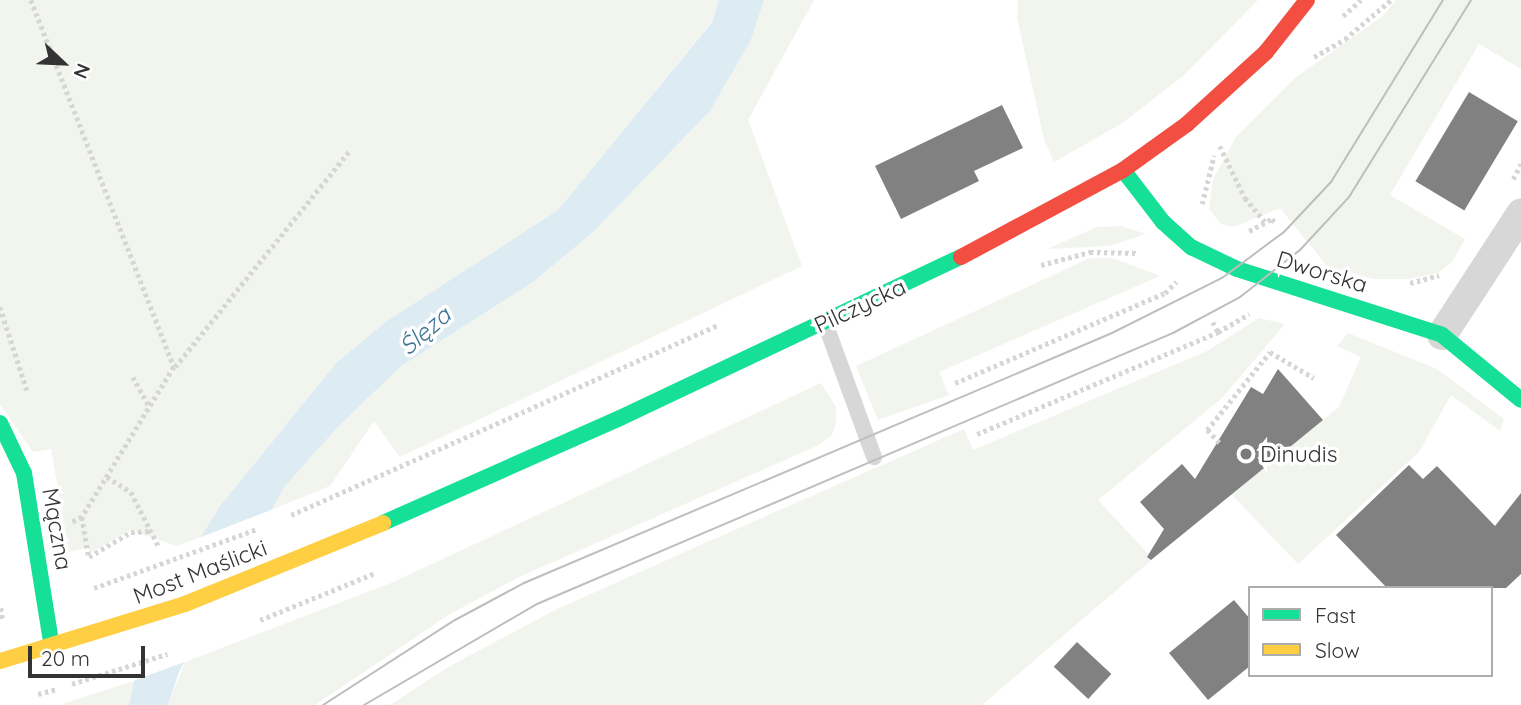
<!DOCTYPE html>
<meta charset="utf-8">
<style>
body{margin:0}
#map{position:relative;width:1521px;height:705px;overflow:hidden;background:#fff;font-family:Quicksand,sans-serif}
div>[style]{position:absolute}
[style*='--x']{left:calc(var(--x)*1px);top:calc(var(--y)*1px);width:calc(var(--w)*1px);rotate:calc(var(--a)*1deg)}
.green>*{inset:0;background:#f1f5ed}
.water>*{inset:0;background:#ddebf3}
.pier>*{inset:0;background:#fff}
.building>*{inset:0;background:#818181;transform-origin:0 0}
.path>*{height:4.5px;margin-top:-2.25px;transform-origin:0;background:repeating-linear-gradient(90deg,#d6d6d6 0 3.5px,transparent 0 7px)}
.lane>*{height:16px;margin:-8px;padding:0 8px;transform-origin:8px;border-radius:8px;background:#d7d7d7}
.street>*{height:30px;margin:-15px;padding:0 15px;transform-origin:15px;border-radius:15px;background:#d7d7d7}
.fast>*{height:16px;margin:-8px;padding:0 8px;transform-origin:8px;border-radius:8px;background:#16e098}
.slow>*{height:16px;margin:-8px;padding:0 8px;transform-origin:8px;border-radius:8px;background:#ffcf43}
.jam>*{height:16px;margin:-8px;padding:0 8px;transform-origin:8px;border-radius:8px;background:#f24e42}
.tram>*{height:2px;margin:-1px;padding:0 1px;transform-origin:1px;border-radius:1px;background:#bebebe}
.dots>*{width:19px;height:19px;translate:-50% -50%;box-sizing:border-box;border:4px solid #fff;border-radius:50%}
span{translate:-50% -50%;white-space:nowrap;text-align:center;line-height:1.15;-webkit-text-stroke:7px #fff;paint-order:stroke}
.street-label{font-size:23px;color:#333}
.poi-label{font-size:23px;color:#333}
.left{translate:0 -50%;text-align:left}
.water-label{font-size:24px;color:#3f7597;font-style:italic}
.legend{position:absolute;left:1248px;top:586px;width:245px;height:91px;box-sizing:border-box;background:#fff;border:2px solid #adadad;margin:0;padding:9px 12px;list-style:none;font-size:21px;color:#333}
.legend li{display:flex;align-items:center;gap:14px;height:35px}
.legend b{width:35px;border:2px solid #adadad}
.north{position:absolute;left:28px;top:28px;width:70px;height:70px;-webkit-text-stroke:5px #fff;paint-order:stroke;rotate:113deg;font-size:19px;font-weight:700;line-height:28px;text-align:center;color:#333}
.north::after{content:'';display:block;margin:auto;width:24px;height:32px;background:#333;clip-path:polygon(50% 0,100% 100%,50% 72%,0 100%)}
.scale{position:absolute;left:28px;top:646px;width:117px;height:32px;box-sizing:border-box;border:4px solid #333;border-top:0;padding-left:9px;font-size:21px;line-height:24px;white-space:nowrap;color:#333;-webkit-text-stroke:5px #fff;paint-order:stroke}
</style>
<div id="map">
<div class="green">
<div style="clip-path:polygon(0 0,719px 0,712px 21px,558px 210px,387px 321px,337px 362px,220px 506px,201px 537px,177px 546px,130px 530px,92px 552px,87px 548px,69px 552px,51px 449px,33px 452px,0 404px)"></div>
<div style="clip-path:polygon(764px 0,814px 0,748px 120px,802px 266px,400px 457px,374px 421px,330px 486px,271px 510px,285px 486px,337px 428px,400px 367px,533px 282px,591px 234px,710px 111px,751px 40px)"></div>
<div style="clip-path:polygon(1018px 0,1258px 0,1183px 76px,1121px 124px,1054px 162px,1044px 139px,1017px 18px)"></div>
<div style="clip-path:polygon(1396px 0,1521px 0,1521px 69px,1479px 44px,1390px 195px,1465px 239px,1452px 262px,1438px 273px,1409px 279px,1373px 279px,1327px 266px,1280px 208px,1233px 227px,1221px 224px,1209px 209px,1213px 179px,1236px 137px,1295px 78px,1384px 15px)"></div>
<div style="clip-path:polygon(1121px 226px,1146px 234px,1109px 246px,1047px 249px,1097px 227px)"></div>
<div style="clip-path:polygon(1090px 258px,1112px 258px,1160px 276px,939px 372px,949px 395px,878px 420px,856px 366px)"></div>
<div style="clip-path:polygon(1259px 318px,1285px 324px,1222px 398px,1098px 500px,1153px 559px,982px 705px,390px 705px,450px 666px,555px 610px,707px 542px,964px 429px,973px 450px,1207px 351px)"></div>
<div style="clip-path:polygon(1348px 333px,1437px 369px,1504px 419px,1500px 431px,1451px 395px,1419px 452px,1298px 564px,1231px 494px,1339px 407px,1361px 357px,1337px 346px)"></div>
<div style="clip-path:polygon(821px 383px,836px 407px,836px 422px,832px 435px,819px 445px,519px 577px,450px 614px,315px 705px,168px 705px,185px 662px,391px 583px)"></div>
<div style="clip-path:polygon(134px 681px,129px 705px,64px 705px,65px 703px)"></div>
</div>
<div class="water">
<div style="clip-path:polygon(719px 0,764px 0,751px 40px,710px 111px,591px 234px,533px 282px,400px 367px,337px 428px,285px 486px,179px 672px,168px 705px,129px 705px,134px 681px,169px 589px,220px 506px,337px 362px,387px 321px,558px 210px,712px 22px)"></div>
</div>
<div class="pier">
<div style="clip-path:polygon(276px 508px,190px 660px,130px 682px,166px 588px,196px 539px)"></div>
</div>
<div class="building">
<div style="left:1469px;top:92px;width:57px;height:104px;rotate:31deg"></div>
<div style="clip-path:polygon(1002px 105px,1023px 148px,974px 171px,979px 181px,901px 219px,875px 166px)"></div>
<div style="clip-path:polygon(1278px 369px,1323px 420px,1151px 560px,1147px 557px,1164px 529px,1140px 502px,1182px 464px,1195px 479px,1251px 387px,1263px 394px)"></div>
<div style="clip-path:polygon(1409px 465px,1423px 479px,1437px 466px,1495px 526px,1521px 493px,1521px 574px,1506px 588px,1387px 588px,1336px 535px)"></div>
<div style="clip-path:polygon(1234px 600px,1250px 619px,1250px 666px,1208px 700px,1169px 653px)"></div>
<div style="left:1077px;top:642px;width:47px;height:34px;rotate:43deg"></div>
</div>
<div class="path">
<div style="--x:31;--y:0;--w:394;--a:68.7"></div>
<div style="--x:174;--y:367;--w:176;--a:121.5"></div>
<div style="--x:82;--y:517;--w:13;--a:153"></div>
<div style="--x:1343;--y:16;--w:24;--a:-42"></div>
<div style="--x:1314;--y:57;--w:36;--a:-30"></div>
<div style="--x:1345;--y:39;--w:60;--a:-40.3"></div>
<div style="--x:1220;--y:146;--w:58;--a:64.3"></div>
<div style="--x:1245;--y:198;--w:31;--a:50"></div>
<div style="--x:1513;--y:179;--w:17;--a:-62"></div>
<div style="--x:1202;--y:204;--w:50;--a:-76.2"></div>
<div style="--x:1249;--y:231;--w:26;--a:-28"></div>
<div style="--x:1272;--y:219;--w:6;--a:45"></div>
<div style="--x:1041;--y:265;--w:51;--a:-14.9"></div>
<div style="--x:1090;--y:252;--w:49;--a:1.2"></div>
<div style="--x:1410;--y:283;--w:30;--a:-15"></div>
<div style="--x:0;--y:307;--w:90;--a:72"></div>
<div style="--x:1213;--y:322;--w:11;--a:63"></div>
<div style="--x:1218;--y:332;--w:36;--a:-30"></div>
<div style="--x:175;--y:367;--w:277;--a:-51.1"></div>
<div style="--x:133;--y:377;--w:35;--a:61"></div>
<div style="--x:955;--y:383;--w:228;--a:-23.2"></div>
<div style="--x:1165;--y:293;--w:16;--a:-45"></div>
<div style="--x:977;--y:434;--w:262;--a:-22.9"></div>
<div style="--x:1219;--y:443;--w:18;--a:-133"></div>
<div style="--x:1207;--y:430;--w:100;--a:-51.1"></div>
<div style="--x:1270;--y:352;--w:51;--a:30.6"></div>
<div style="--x:107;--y:477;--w:28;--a:32"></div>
<div style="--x:131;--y:492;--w:62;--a:63"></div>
<div style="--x:291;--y:515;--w:466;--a:-24"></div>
<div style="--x:82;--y:517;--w:41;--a:80.1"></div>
<div style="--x:89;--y:557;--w:49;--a:-30.8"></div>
<div style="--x:131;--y:532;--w:21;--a:-3"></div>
<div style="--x:94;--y:588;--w:173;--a:-19.9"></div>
<div style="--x:1;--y:608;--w:12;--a:81"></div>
<div style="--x:260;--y:620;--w:124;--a:-22.2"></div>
<div style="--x:72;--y:684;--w:100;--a:-17.5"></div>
<div style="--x:38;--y:694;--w:20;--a:-15"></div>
</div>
<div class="lane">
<div style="--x:825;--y:323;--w:143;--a:69.9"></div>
</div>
<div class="street">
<div style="--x:1442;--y:335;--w:145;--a:-56.9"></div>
</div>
<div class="fast">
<div style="--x:1123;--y:170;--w:66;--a:52.4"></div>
<div style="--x:1163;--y:222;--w:38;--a:42"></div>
<div style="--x:1191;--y:247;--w:51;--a:25.6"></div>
<div style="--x:1237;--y:269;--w:215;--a:17.8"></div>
<div style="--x:1442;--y:335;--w:102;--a:39.4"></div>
<div style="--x:0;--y:423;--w:55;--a:64.4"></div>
<div style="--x:24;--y:473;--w:177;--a:80.9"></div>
<div style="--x:383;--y:523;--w:259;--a:-23.9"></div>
<div style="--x:620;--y:418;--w:377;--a:-25.3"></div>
</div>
<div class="slow">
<div style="--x:0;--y:661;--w:194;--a:-17.1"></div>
<div style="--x:185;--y:604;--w:214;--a:-22.2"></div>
</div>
<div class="jam">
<div style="--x:961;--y:257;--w:184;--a:-28.2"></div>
<div style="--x:1123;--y:170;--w:79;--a:-35.7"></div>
<div style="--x:1187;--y:124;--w:107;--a:-42.3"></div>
<div style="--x:1266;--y:52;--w:66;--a:-51.7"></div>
</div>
<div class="tram">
<div style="--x:323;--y:705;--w:157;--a:-32.8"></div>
<div style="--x:455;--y:620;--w:78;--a:-28.2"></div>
<div style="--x:524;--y:583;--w:639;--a:-23.03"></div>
<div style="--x:1112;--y:333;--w:123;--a:-26.6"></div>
<div style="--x:1222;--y:278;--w:77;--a:-36.6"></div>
<div style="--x:1284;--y:232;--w:69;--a:-46.8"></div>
<div style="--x:1331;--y:182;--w:214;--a:-58.4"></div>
<div style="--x:364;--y:705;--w:200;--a:-30.3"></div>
<div style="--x:537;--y:604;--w:691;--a:-23.08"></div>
<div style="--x:1173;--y:333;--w:76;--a:-28.2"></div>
<div style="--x:1240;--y:297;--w:76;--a:-38.1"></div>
<div style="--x:1300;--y:250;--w:72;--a:-47.2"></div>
<div style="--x:1349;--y:197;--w:232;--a:-58.2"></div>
</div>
<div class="dots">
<div style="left:1246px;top:454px;background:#7a7a7a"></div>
</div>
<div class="street-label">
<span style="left:1322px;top:272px;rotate:17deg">Dworska</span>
<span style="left:860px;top:306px;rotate:-25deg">Pilczycka</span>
<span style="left:57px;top:529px;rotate:80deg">Mączna</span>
<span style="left:200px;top:572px;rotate:-21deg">Most Maślicki</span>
</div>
<div class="poi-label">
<span class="left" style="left:1260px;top:454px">Dinudis</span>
</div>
<div class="water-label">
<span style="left:425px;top:331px;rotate:-41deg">Ślęza</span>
</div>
<ul class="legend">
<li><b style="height:9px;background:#16e098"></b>Fast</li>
<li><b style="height:9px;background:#ffcf43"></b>Slow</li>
</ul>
<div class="north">N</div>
<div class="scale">20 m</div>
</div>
